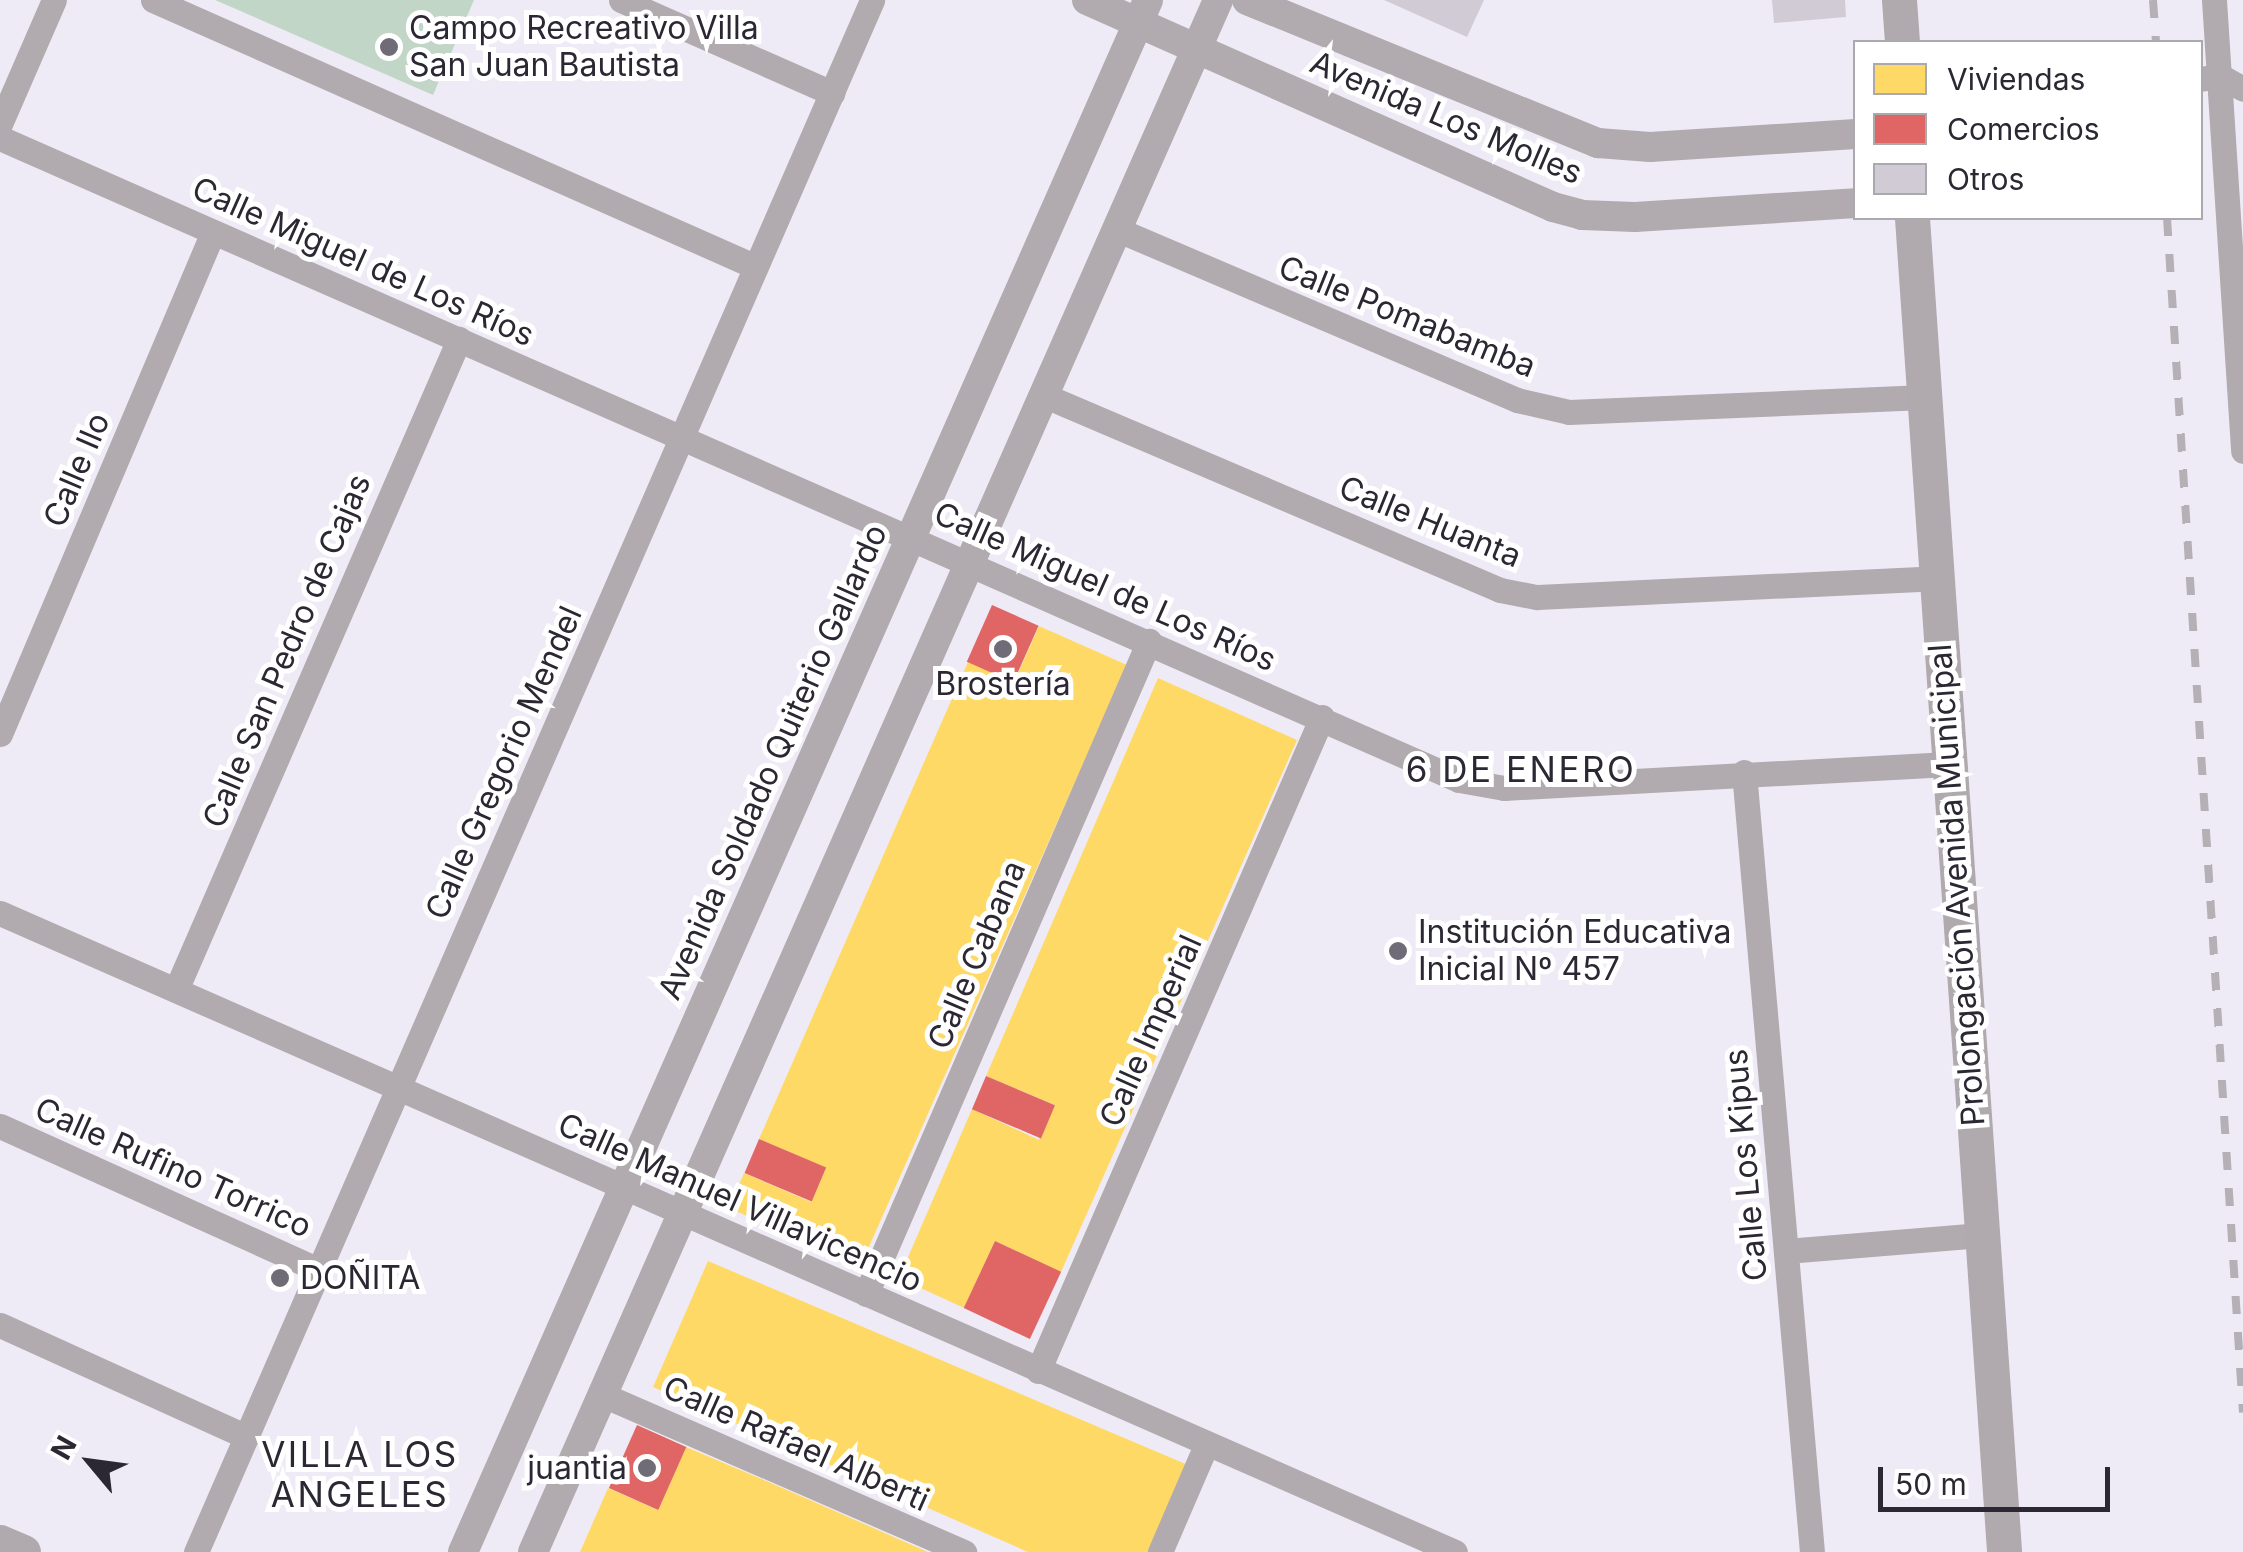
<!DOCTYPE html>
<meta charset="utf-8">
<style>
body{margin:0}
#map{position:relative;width:2243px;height:1552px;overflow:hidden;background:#efebf6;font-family:Inter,sans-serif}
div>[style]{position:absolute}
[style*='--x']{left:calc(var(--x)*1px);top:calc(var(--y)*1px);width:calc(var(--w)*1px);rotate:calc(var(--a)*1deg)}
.green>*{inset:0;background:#c1d6c7}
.homes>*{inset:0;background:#ffd966}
.shops>*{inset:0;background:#e06666;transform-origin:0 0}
.building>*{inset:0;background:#d0cbd5}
.minor>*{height:25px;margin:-12.5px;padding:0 12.5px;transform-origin:12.5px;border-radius:12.5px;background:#b1abaf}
.tertiary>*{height:30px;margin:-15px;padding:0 15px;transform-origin:15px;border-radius:15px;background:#b1abaf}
.secondary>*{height:35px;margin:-17.5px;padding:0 17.5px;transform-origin:17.5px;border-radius:17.5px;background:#b0aaaf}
.rail>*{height:8px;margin-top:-4px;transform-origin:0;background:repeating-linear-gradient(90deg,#b4b0b5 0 18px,transparent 0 36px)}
.dots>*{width:28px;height:28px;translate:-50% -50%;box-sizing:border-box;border:5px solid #fff;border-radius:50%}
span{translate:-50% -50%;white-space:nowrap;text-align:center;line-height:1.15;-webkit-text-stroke:10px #fff;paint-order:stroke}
.poi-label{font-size:32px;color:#2b2733}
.left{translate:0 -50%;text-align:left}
.right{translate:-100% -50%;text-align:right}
.street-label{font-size:32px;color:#2b2733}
.neighbourhood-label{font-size:35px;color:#2b2733;letter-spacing:2.5px}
.legend{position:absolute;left:1853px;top:40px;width:350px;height:180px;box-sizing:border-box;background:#fff;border:2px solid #aaa9ad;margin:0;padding:12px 18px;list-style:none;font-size:30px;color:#2b2733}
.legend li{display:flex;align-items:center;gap:20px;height:50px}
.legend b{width:50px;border:2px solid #aaa9ad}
.north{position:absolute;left:40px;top:1412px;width:100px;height:100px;-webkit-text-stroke:8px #fff;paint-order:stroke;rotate:299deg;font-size:28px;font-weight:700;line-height:40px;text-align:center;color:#2b2733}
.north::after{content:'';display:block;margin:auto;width:35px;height:45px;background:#2b2733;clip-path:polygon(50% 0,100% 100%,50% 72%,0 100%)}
.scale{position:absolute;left:1878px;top:1467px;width:232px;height:45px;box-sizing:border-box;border:5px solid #2b2733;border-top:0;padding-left:12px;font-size:30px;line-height:35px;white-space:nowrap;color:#2b2733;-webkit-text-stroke:8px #fff;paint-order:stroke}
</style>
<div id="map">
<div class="green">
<div style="clip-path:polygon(215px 0,474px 0,433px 95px)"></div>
</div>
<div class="homes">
<div style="clip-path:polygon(1039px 626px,1127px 665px,860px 1267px,729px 1208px,744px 1173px,811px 1202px,826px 1168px,759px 1139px,968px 662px,1014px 682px)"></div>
<div style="clip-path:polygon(1158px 678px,1297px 740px,1061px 1272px,995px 1241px,964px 1308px,899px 1278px,972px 1109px,1039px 1140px,1055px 1105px,986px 1076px)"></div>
<div style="clip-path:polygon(708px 1261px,1188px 1465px,1150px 1552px,1028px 1552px,653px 1387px)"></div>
<div style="clip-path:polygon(686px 1447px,771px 1483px,928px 1552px,580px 1552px,608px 1488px,658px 1510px)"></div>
</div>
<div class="shops">
<div style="left:992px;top:605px;width:51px;height:62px;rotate:24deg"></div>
<div style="left:986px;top:1076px;width:75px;height:36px;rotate:23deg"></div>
<div style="left:759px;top:1139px;width:73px;height:37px;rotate:23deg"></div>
<div style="left:995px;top:1241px;width:73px;height:74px;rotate:25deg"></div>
<div style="left:637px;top:1425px;width:54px;height:69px;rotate:24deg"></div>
</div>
<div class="building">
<div style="clip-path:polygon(1384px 0,1484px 0,1467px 37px)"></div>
<div style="clip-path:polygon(1772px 0,1845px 0,1846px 17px,1774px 23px)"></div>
</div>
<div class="minor">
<div style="--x:153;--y:0;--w:659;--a:23.88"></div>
<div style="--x:621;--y:0;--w:231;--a:23.8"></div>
<div style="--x:2214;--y:0;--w:452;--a:86.3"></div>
<div style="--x:2200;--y:79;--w:20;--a:-9"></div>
<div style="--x:2220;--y:76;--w:26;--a:29"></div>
<div style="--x:0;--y:124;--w:135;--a:-66.5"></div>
<div style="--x:0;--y:138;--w:1594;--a:23.75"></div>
<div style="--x:1459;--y:780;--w:46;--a:10.1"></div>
<div style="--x:1504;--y:788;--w:445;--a:-3.1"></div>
<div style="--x:1116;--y:229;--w:436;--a:23.1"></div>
<div style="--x:1517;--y:400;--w:53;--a:13"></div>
<div style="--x:1569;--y:412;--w:356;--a:-2.4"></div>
<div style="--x:1043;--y:395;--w:497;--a:23.1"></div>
<div style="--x:1500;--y:590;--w:38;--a:11"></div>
<div style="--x:1537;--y:597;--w:399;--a:-2.7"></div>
<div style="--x:0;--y:734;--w:545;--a:-67.01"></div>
<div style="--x:1744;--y:772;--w:783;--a:85.02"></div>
<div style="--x:0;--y:913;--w:1589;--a:23.71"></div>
<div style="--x:176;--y:990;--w:710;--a:-66.5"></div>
<div style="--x:0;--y:1126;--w:350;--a:24.3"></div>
<div style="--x:1786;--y:1251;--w:196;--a:-4.7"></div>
<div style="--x:866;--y:1294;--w:712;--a:-66.57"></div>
<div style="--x:0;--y:1325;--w:271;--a:24.4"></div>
<div style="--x:1038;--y:1371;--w:713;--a:-66.53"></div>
<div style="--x:603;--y:1395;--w:394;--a:23.5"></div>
<div style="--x:196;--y:1552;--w:1693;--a:-66.46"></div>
<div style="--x:1160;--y:1552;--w:116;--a:-66.7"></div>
</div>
<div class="tertiary">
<div style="--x:1087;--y:0;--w:510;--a:23.95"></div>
<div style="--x:1553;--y:207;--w:30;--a:15"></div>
<div style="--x:1582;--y:215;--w:53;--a:2.2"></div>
<div style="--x:1635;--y:217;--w:221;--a:-3.6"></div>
<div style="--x:1247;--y:0;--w:379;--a:22.2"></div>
<div style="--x:1598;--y:143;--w:52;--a:4.4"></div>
<div style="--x:1650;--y:147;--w:206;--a:-3.6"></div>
<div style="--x:463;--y:1552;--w:1696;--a:-66.18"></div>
<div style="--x:533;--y:1552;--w:1696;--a:-66.18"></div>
</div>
<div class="secondary">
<div style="--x:1899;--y:0;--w:42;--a:85.9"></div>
<div style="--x:1912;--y:218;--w:1337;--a:86.05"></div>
<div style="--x:0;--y:1542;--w:25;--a:23"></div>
</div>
<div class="rail">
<div style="--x:2153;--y:0;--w:42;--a:85.9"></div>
<div style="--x:2167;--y:218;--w:1197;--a:86.36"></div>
</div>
<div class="dots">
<div style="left:389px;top:47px;background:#706c77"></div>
<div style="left:1003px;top:649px;background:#706c77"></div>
<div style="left:1398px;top:951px;background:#706c77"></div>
<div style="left:280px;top:1278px;background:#706c77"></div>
<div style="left:647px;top:1468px;background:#706c77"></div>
</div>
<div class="poi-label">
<span class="left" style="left:409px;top:47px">Campo Recreativo Villa<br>San Juan Bautista</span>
<span style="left:1003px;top:684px">Brostería</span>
<span class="left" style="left:1418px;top:951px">Institución Educativa<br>Inicial Nº 457</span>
<span class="left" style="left:300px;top:1278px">DOÑITA</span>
<span class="right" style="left:627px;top:1468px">juantia</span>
</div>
<div class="street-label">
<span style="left:1446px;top:118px;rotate:23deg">Avenida Los Molles</span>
<span style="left:363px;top:262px;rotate:24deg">Calle Miguel de Los Ríos</span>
<span style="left:1407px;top:317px;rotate:22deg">Calle Pomabamba</span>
<span style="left:77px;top:470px;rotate:-67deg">Calle Ilo</span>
<span style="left:1430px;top:522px;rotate:22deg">Calle Huanta</span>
<span style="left:1105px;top:587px;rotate:24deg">Calle Miguel de Los Ríos</span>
<span style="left:287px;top:651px;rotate:-67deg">Calle San Pedro de Cajas</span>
<span style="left:773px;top:762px;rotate:-66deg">Avenida Soldado Quiterio Gallardo</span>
<span style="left:504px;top:763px;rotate:-66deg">Calle Gregorio Mendel</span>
<span style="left:1957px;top:885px;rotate:-94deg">Prolongación Avenida Municipal</span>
<span style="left:977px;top:955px;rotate:-67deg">Calle Cabana</span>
<span style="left:1151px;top:1031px;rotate:-66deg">Calle Imperial</span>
<span style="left:1746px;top:1165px;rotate:-95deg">Calle Los Kipus</span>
<span style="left:173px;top:1168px;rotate:24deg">Calle Rufino Torrico</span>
<span style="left:740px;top:1203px;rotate:24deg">Calle Manuel Villavicencio</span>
<span style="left:796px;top:1444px;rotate:24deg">Calle Rafael Alberti</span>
</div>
<div class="neighbourhood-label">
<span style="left:1521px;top:769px">6 DE ENERO</span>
<span style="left:360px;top:1474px">VILLA LOS<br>ANGELES</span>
</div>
<ul class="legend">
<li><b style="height:28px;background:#ffd966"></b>Viviendas</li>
<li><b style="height:28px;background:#e06666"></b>Comercios</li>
<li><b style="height:28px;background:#d0cbd5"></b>Otros</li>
</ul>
<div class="north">N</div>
<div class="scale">50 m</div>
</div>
